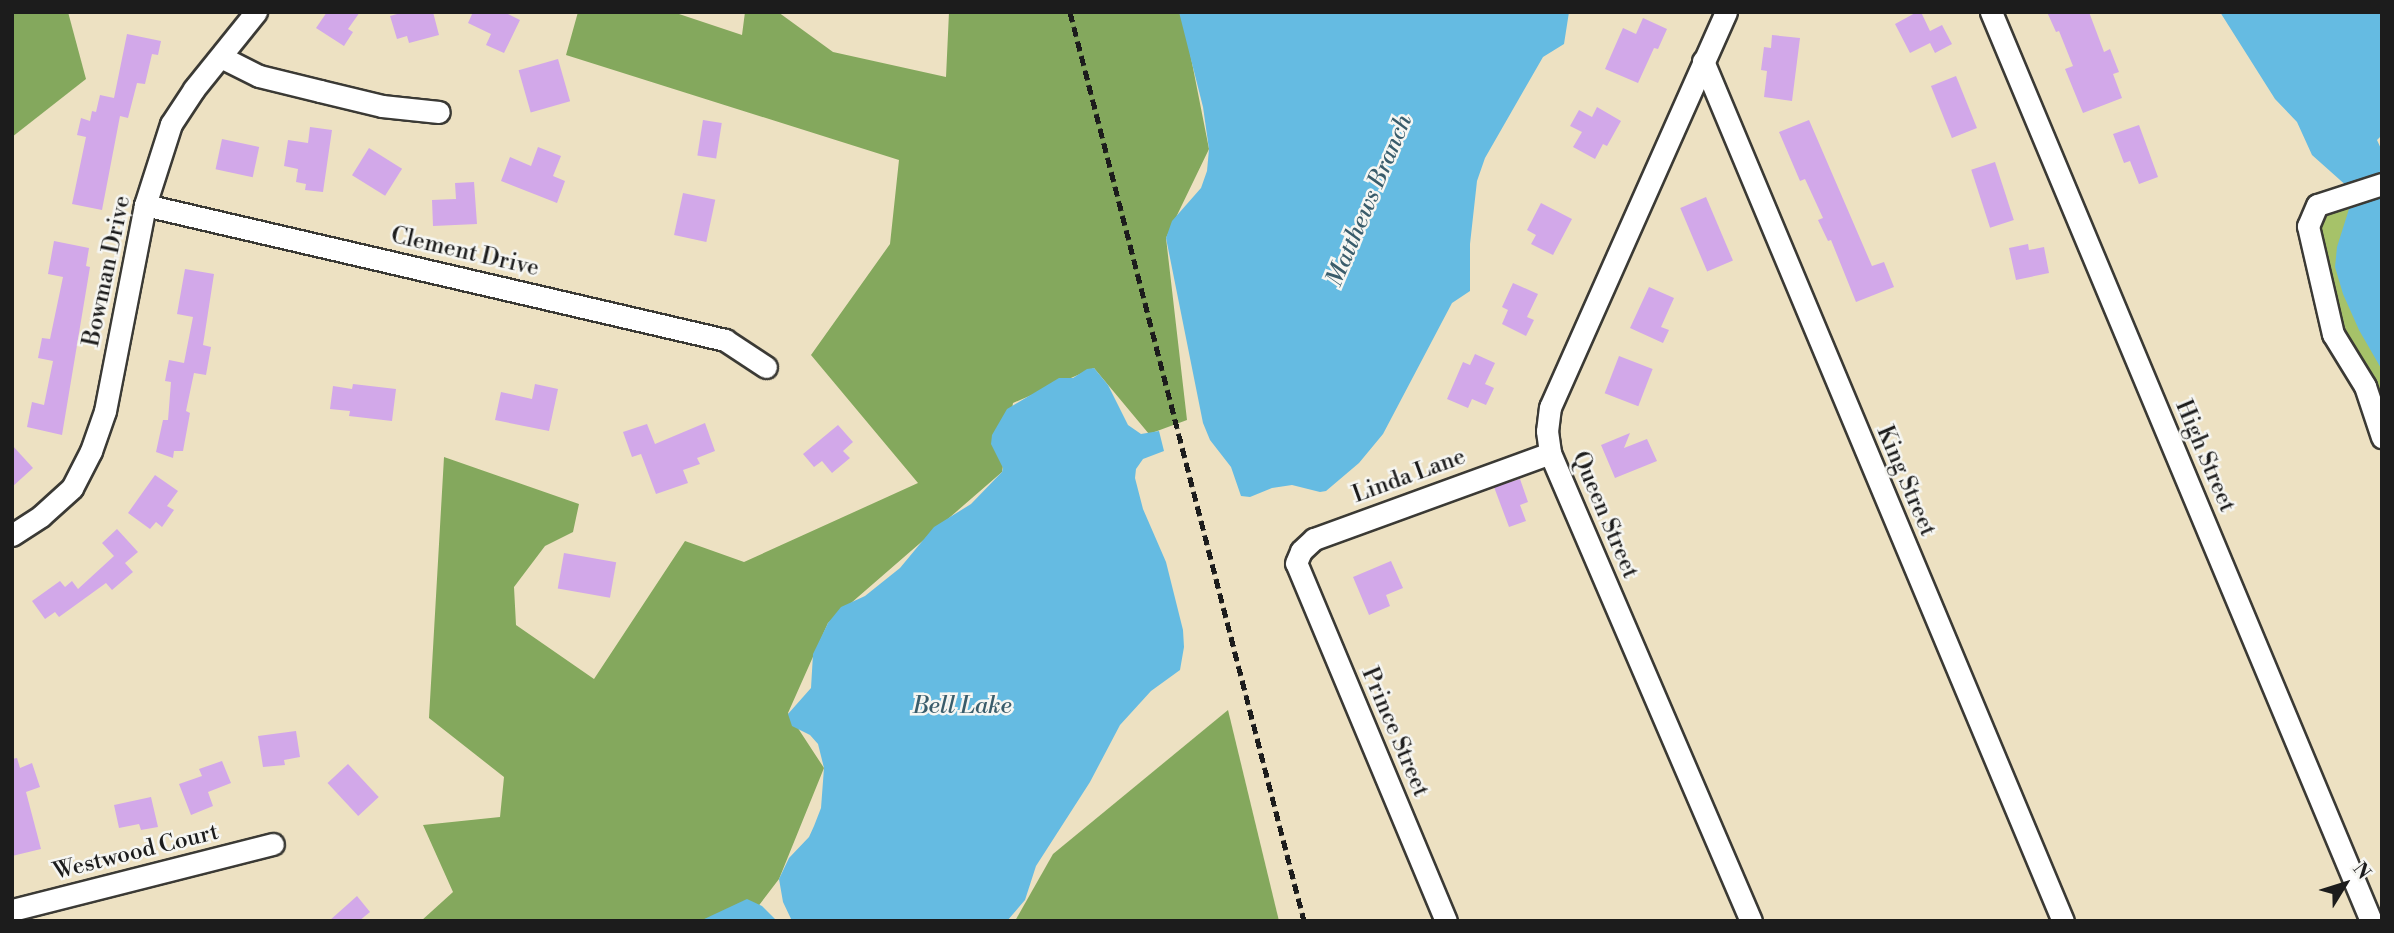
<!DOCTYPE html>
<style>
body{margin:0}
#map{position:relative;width:2394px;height:933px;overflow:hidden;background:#ede1c2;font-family:"Libre Bodoni",serif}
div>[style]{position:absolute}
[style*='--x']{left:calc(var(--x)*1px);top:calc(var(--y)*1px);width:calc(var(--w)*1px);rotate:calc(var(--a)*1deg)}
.green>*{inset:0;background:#a6c269}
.forest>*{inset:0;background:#84a85d}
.water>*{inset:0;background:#65bbe2}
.building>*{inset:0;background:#d2a8e9;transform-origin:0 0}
.roads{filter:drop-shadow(2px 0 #3b3a35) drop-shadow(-2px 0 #3b3a35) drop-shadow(0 2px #3b3a35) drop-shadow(0 -2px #3b3a35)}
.minor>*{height:21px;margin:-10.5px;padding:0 10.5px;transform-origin:10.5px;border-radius:10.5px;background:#fff}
.rail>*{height:5px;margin-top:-2.5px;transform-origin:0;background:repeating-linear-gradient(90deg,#1c1c1c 0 10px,transparent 0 15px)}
span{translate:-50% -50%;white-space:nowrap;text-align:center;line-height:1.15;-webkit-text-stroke:5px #f6f6f2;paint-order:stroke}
.street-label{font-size:23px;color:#1c1c1c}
.water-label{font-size:24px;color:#395c6b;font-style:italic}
.frame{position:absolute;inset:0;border:14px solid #1c1c1c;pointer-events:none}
.north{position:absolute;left:2310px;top:849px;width:70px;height:70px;-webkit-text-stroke:5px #f6f6f2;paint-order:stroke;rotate:52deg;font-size:19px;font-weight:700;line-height:28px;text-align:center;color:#1c1c1c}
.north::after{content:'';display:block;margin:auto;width:24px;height:32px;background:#1c1c1c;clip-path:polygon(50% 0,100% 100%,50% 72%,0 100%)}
</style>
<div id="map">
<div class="green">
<div style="clip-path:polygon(2382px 183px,2382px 437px,2333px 334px,2308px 226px,2317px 205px)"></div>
</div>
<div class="forest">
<div style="clip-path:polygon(12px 12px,68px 12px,86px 79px,12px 137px)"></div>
<div style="clip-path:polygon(578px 12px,673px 12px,742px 35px,745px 12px,778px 12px,833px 52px,946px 77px,949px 12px,1182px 12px,1209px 149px,1166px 238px,1187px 420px,1149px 434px,1094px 368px,1013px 403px,1002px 472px,828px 623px,788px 713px,824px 768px,779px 879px,747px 921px,421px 921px,453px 892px,423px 825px,500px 817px,504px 777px,429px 718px,444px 457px,579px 504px,573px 532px,545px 546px,514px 587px,516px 625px,594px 679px,685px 541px,744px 562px,918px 483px,811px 355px,890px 244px,899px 160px,566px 55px)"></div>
<div style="clip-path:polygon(1228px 710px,1279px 921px,1015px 921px,1053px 854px)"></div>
</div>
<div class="water">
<div style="clip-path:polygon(1179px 12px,1569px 12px,1564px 44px,1543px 57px,1485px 158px,1477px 181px,1470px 244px,1470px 291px,1452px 303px,1383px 434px,1359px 463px,1326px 491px,1320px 492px,1292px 485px,1272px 488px,1250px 497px,1241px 496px,1231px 467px,1210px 440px,1203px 423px,1166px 238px,1172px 221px,1201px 188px,1207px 171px,1209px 149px,1203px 107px)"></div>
<div style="clip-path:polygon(2220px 12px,2382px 12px,2382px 135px,2377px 140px,2382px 151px,2382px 370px,2359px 330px,2343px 294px,2335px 267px,2337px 247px,2349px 209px,2349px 188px,2312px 155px,2297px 122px,2275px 99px)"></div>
<div style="clip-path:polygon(1094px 368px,1108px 385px,1128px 425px,1141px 434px,1159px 431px,1164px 451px,1143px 459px,1136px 469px,1135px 478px,1143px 509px,1166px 562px,1183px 630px,1184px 647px,1180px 670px,1151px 691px,1120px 725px,1090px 782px,1036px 866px,1025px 900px,1007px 921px,792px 921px,783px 902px,779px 879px,789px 858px,809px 837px,814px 826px,821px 808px,824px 768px,818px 744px,810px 735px,792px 726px,788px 714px,811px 688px,813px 654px,828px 623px,841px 607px,865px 596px,900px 568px,934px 527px,971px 504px,1002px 472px,1003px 468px,991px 444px,992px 435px,1007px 409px,1059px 378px,1073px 378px,1087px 369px)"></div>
<div style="clip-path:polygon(747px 899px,762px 906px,777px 921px,700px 921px)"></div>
</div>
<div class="building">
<div style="clip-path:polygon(327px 12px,360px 12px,348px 29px,353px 32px,344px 46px,316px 28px)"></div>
<div style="clip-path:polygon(404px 12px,433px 12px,439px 35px,409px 43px,407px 36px,397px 39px,390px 16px)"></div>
<div style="clip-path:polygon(473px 12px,504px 12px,520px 20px,504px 53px,486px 45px,491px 34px,468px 23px)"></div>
<div style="clip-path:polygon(1917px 12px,1921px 12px,1930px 31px,1942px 25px,1952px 44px,1935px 53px,1930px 43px,1910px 53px,1895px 24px)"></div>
<div style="clip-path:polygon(2047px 12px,2089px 12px,2104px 52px,2110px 49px,2119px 72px,2113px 74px,2122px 98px,2083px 113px,2065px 69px,2073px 66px,2059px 31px,2056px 32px)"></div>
<div style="clip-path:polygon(1643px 18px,1667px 29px,1658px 49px,1654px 48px,1638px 83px,1605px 69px,1623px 28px,1636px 34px)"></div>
<div style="clip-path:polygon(127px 34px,161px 41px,158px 55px,152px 54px,145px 84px,137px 83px,128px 118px,120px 116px,102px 210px,72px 204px,86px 137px,77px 135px,81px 118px,90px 121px,92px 111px,96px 112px,100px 95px,114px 98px)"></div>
<div style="clip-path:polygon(1772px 35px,1800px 38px,1792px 101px,1764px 97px,1767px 71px,1761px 70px,1764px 47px,1771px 48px)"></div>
<div style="left:558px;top:59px;width:44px;height:41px;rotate:74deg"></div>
<div style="left:1956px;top:76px;width:56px;height:27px;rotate:68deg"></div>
<div style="clip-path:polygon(1597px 107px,1621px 121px,1607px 146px,1603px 144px,1595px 159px,1573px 147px,1582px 132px,1570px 126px,1579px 110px,1592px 117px)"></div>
<div style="left:703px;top:120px;width:19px;height:36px;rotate:9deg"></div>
<div style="clip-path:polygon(1809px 120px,1872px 266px,1884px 262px,1894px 287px,1856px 302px,1831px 240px,1828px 241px,1818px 220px,1823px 218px,1805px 179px,1800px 181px,1779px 132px)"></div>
<div style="clip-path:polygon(2139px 125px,2158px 177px,2139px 184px,2130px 161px,2124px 163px,2113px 134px)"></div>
<div style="clip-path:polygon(310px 127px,332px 130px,323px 192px,305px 190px,306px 184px,296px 182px,298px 169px,284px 166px,288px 140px,308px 143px)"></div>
<div style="left:222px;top:139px;width:38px;height:31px;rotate:12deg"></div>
<div style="clip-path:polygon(538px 147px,561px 156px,553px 176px,565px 181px,557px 203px,501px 181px,510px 157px,531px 166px)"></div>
<div style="left:369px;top:148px;width:39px;height:32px;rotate:32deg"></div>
<div style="left:1995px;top:162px;width:61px;height:25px;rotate:72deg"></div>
<div style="clip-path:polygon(474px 182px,477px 224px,433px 226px,432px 200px,456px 199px,455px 183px)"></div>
<div style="left:683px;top:193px;width:33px;height:43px;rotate:12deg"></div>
<div style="left:1706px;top:197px;width:69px;height:28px;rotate:67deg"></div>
<div style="clip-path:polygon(1541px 203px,1572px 219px,1553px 255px,1531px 244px,1536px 235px,1527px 230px)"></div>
<div style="clip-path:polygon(54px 241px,89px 248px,86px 266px,90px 267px,62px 435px,27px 427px,32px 402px,44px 405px,53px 361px,38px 358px,42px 338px,50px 339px,63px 277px,48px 274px)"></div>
<div style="clip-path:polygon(2028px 244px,2029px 250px,2044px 247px,2049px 273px,2016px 280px,2009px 248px)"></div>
<div style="clip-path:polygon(185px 269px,214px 274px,203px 345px,211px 347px,206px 375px,194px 373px,186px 411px,190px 413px,183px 451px,174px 451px,173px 458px,156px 452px,163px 420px,168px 420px,171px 382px,165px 381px,169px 360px,184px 363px,193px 317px,177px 314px)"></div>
<div style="clip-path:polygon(1513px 283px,1538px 294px,1527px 317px,1534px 320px,1526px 336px,1502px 324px,1508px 310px,1502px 307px)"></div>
<div style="clip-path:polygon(1649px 287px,1674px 298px,1661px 327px,1669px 330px,1663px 343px,1630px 328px)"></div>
<div style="clip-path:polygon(1475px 354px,1495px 363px,1485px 384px,1494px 388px,1486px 405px,1472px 399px,1468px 408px,1447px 399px,1463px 362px,1470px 365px)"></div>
<div style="left:1619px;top:356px;width:36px;height:40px;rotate:21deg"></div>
<div style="clip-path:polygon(353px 384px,396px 389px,392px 421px,349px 416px,350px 411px,330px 409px,333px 386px,352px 389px)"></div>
<div style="clip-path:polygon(535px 384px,558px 389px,549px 431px,495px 420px,501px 392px,532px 399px)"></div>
<div style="clip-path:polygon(705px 423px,715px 451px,697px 458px,700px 464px,683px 470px,688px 483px,656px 494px,641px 454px,632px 457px,623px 432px,647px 424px,655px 444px)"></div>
<div style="clip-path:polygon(838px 425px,853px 442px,843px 451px,850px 458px,832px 473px,822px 461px,814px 467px,803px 454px)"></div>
<div style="clip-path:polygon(1630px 433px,1624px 448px,1647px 439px,1657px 461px,1615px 478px,1601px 445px)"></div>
<div style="clip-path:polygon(12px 445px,33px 468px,12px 487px)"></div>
<div style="clip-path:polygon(155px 475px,178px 491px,167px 506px,174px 510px,162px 527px,156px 522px,150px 529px,128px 513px)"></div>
<div style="clip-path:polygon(1520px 479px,1528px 502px,1520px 505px,1526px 521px,1509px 527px,1494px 487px)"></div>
<div style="clip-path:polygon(117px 529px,138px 552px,125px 563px,133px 572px,112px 590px,106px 583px,59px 617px,55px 612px,45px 619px,32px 601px,60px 581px,65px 587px,72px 581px,78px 589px,114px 556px,102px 543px)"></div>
<div style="left:564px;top:553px;width:53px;height:36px;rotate:10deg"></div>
<div style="clip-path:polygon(1391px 561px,1403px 588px,1386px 595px,1390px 606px,1369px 615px,1353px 577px)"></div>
<div style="clip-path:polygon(296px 731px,300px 757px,284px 760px,285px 765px,263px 767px,258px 736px)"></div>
<div style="clip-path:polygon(17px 758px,20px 768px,32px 763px,40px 787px,26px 792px,41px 849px,12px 856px,12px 759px)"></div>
<div style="clip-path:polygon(222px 761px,231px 783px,208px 792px,213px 806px,191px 815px,179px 784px,202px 776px,199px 769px)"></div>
<div style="left:348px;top:764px;width:45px;height:28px;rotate:47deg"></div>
<div style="clip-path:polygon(151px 797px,158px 827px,141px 830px,139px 824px,119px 828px,114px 805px)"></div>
<div style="clip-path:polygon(357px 896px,370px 912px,359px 921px,329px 921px)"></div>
</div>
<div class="roads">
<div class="minor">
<div style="--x:1726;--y:12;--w:432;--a:114"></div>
<div style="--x:1550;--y:407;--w:24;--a:97"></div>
<div style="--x:1547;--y:431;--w:22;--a:82"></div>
<div style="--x:1550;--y:453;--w:509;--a:66.76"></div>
<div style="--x:1991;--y:12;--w:985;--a:67.31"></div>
<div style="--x:221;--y:57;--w:42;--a:26.6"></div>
<div style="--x:259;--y:76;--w:63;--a:13.8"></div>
<div style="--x:320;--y:91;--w:64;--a:13.6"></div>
<div style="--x:382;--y:106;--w:57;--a:6"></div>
<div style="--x:1703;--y:61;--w:932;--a:67.29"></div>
<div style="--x:2382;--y:184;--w:68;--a:162.1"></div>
<div style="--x:2317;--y:205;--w:23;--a:113"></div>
<div style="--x:2308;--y:226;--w:111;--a:77"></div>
<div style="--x:2333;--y:334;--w:61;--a:58.4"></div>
<div style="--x:2365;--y:386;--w:54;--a:71.6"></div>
<div style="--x:145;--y:205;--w:596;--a:13.1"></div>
<div style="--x:725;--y:340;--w:49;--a:33.4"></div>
<div style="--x:12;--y:535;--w:35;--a:-33"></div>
<div style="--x:41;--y:516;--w:42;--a:-42.1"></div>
<div style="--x:72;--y:488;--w:42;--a:-62.8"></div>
<div style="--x:91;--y:451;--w:42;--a:-70.7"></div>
<div style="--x:105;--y:411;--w:210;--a:-79"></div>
<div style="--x:145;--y:205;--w:85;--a:-72.2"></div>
<div style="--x:171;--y:124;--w:42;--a:-56.7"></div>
<div style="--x:194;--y:89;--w:99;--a:-51.2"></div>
<div style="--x:12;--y:910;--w:269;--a:-14.2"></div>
<div style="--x:1446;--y:921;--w:388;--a:-112.7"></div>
<div style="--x:1296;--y:563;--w:13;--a:-67"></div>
<div style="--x:1301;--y:551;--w:18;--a:-43"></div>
<div style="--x:1314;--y:539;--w:251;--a:-20"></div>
</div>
</div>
<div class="rail">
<div style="--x:1070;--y:12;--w:939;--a:75.56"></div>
</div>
<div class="street-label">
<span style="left:465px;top:252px;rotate:13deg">Clement Drive</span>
<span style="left:107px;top:271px;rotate:-78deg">Bowman Drive</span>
<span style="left:2205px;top:456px;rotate:67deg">High Street</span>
<span style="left:1409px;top:476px;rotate:-20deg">Linda Lane</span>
<span style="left:1906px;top:481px;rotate:67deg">King Street</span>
<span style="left:1605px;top:515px;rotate:67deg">Queen Street</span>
<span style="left:1395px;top:732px;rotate:67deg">Prince Street</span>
<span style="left:136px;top:852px;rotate:-14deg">Westwood Court</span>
</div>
<div class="water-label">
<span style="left:1370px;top:201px;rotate:-67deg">Matthews Branch</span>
<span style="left:962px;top:707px">Bell Lake</span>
</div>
<div class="frame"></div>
<div class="north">N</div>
</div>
